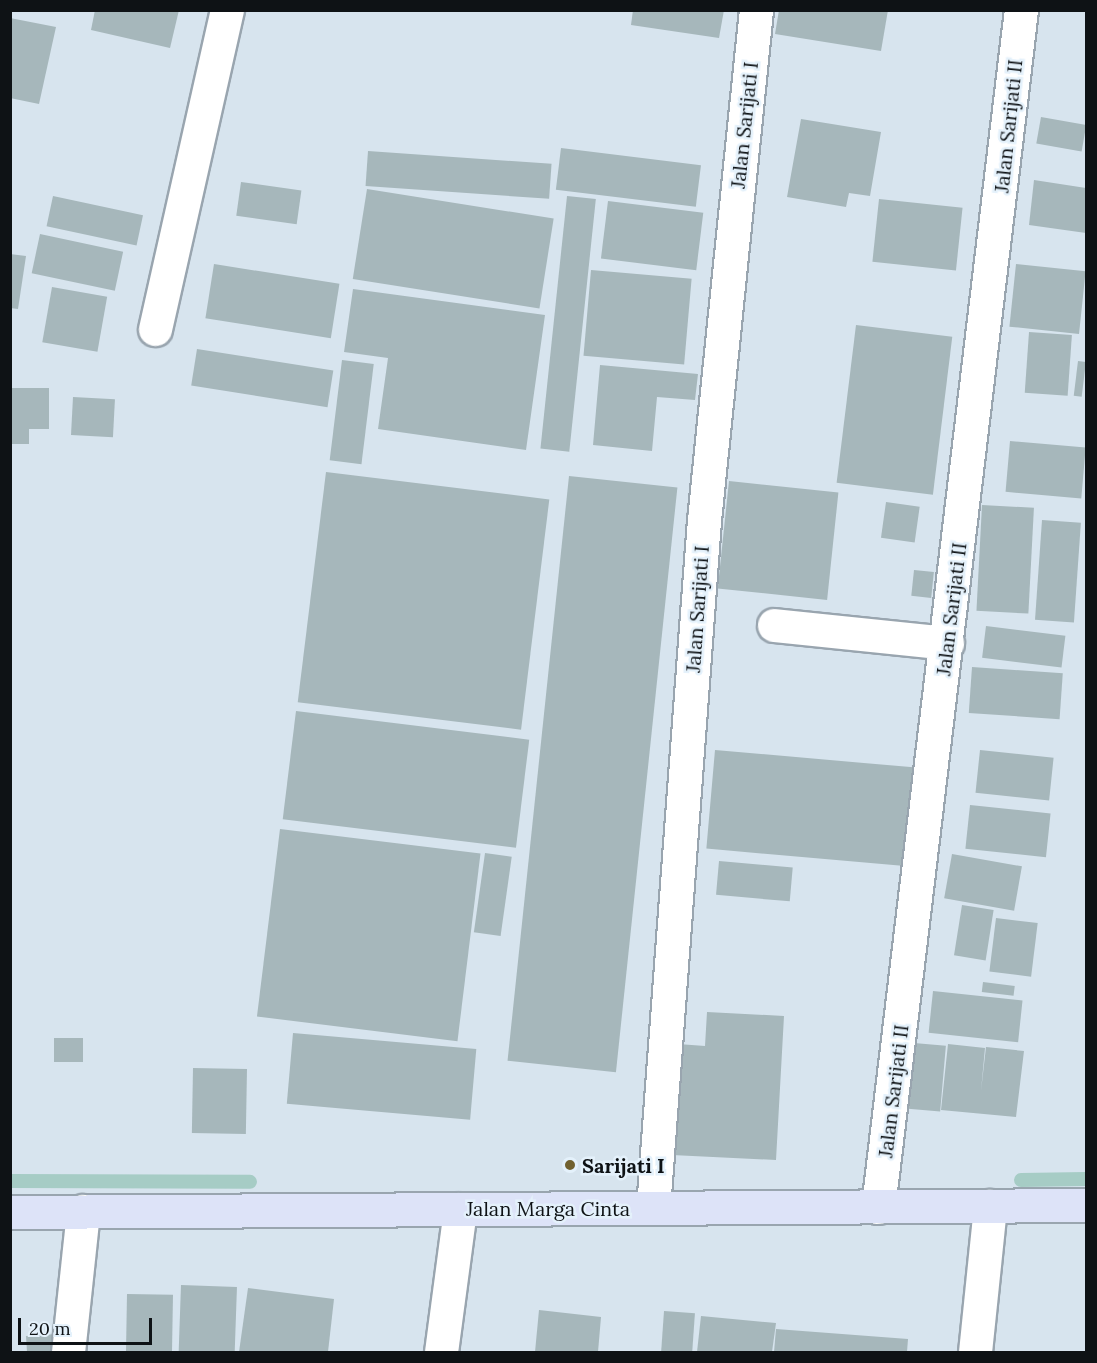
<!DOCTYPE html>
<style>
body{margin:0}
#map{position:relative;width:1097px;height:1363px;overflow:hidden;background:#d7e4ee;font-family:Lora,serif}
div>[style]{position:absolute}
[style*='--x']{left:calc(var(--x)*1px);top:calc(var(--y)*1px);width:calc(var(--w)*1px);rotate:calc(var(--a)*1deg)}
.stream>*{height:14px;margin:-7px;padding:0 7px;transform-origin:7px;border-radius:7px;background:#a6ccc5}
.building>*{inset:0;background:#a6b7bb;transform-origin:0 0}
.roads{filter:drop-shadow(2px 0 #99a5af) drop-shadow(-2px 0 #99a5af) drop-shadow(0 2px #99a5af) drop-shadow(0 -2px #99a5af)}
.minor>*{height:33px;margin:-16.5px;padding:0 16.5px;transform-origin:16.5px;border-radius:16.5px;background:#fff}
.major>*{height:33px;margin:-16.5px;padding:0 16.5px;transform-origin:16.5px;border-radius:16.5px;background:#dde3f8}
.dots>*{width:16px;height:16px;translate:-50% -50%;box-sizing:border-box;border:3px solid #e4f1fb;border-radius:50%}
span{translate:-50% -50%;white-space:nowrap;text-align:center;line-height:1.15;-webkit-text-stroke:5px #e4f1fb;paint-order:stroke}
.street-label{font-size:20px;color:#0e1215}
.poi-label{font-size:20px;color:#0e1215;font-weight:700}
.left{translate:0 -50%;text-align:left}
.frame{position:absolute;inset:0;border:12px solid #0e1215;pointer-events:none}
.scale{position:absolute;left:18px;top:1318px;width:134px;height:27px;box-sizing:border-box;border:3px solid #0e1215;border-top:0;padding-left:8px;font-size:18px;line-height:21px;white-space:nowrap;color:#0e1215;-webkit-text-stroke:4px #e4f1fb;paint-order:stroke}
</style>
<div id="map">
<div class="stream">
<div style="--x:1021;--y:1180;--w:65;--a:-0.9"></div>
<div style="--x:10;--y:1181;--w:240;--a:0.2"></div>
</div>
<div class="building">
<div style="clip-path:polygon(95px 10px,179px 10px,170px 48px,91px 30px)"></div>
<div style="clip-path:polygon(633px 10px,724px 10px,719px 38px,631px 25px)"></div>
<div style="clip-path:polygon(779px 10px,888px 10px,881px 51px,775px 34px)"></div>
<div style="clip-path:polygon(10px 18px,56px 27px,39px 104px,10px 98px)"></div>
<div style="left:1041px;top:117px;width:46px;height:27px;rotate:10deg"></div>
<div style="clip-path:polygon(801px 119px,881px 132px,870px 196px,849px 193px,846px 207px,787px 197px)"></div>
<div style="left:561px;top:148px;width:141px;height:42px;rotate:7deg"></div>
<div style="left:368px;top:151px;width:184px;height:35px;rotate:4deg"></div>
<div style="clip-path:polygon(1034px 180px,1086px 188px,1086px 233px,1029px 225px)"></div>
<div style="left:241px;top:182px;width:61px;height:34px;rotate:8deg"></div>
<div style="left:367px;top:189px;width:189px;height:91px;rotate:9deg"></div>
<div style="left:53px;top:196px;width:92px;height:31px;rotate:12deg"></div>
<div style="left:567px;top:196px;width:29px;height:254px;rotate:6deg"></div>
<div style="left:879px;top:199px;width:84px;height:63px;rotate:6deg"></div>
<div style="left:608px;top:201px;width:96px;height:58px;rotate:7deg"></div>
<div style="left:40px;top:234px;width:85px;height:40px;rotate:12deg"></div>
<div style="clip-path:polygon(10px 254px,26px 256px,18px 309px,10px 308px)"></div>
<div style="left:214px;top:264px;width:127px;height:55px;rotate:9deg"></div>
<div style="left:1016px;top:264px;width:70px;height:63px;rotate:6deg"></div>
<div style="left:591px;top:270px;width:101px;height:86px;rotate:5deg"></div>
<div style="left:52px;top:287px;width:56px;height:56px;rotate:10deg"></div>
<div style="clip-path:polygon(353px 289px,545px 315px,526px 450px,378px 429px,388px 358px,344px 352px)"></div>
<div style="left:856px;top:325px;width:97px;height:159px;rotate:7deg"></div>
<div style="left:1029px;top:332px;width:43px;height:61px;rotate:4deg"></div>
<div style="left:197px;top:349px;width:138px;height:37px;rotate:9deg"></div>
<div style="left:342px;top:360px;width:32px;height:101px;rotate:7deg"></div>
<div style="left:1078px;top:361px;width:8px;height:35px;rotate:7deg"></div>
<div style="clip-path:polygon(600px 365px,698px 374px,695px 400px,657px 397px,652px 451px,593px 445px)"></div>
<div style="clip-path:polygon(10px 388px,49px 388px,49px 429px,29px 429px,29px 444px,10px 444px)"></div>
<div style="left:73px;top:397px;width:42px;height:38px;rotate:3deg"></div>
<div style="left:1010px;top:441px;width:76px;height:51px;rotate:5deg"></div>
<div style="left:326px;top:472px;width:225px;height:232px;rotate:7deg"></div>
<div style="left:569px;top:476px;width:109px;height:588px;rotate:6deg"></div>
<div style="left:729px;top:481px;width:110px;height:108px;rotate:6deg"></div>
<div style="left:886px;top:502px;width:34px;height:36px;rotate:8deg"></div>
<div style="left:982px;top:505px;width:52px;height:106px;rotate:3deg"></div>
<div style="left:1042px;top:520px;width:39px;height:100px;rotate:4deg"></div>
<div style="left:914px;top:570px;width:20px;height:26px;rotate:6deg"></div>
<div style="left:986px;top:626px;width:80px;height:32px;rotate:7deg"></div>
<div style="left:972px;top:667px;width:91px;height:46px;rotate:4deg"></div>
<div style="left:296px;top:711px;width:235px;height:109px;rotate:7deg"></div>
<div style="left:715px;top:750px;width:202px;height:99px;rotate:5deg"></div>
<div style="left:980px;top:750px;width:74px;height:43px;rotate:6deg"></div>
<div style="left:970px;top:805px;width:81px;height:44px;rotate:6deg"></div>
<div style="left:280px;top:829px;width:202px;height:189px;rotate:7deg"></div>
<div style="left:485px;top:853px;width:27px;height:80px;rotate:8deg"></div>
<div style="left:952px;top:854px;width:71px;height:45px;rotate:10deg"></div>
<div style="left:719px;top:861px;width:74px;height:34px;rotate:5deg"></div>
<div style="left:962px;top:905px;width:32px;height:51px;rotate:9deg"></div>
<div style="left:996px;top:918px;width:42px;height:54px;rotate:7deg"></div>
<div style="left:983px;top:982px;width:32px;height:10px;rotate:7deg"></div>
<div style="left:933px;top:991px;width:90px;height:42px;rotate:6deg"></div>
<div style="clip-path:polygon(707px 1012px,784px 1016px,776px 1160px,672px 1155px,678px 1044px,705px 1046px)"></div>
<div style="left:293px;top:1033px;width:184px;height:71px;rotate:5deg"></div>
<div style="left:54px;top:1038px;width:29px;height:24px"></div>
<div style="left:914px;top:1043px;width:32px;height:66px;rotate:5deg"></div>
<div style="clip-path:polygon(948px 1044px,985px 1048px,981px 1091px,986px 1047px,1024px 1051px,1016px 1117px,941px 1110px)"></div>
<div style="left:193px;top:1068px;width:54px;height:65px;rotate:1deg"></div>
<div style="left:181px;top:1285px;width:56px;height:67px;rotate:2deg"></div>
<div style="clip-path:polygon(248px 1288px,334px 1299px,328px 1352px,239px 1352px)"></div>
<div style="left:127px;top:1294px;width:46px;height:58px;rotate:1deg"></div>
<div style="clip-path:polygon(539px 1310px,601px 1317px,598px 1352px,535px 1352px)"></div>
<div style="left:664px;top:1311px;width:31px;height:41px;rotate:4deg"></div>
<div style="clip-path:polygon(701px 1316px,776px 1323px,772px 1352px,697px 1352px)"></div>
<div style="clip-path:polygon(776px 1329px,908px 1339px,907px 1352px,774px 1352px)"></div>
<div style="clip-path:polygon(57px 1334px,59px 1352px,27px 1352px,26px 1336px)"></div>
</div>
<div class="roads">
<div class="minor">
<div style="--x:155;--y:329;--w:327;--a:-77.3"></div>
<div style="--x:774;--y:625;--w:174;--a:5.9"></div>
<div style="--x:878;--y:1207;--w:1206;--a:-83.19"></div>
<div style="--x:653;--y:1208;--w:690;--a:-85.76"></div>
<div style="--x:704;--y:520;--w:513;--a:-84.18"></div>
<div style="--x:68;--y:1352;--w:142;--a:-83.9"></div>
<div style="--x:441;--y:1352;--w:144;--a:-82.4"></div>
<div style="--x:975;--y:1352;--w:147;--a:-84.1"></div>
</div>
<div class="major">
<div style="--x:10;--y:1212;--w:1076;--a:-0.37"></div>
</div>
</div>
<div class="dots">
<div style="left:570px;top:1165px;background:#71612f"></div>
</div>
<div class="street-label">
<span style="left:744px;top:125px;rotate:-84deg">Jalan Sarijati I</span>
<span style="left:1008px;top:126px;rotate:-84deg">Jalan Sarijati II</span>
<span style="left:697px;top:609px;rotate:-86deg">Jalan Sarijati I</span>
<span style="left:951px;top:609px;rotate:-83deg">Jalan Sarijati II</span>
<span style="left:893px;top:1091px;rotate:-83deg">Jalan Sarijati II</span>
<span style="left:548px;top:1208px">Jalan Marga Cinta</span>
</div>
<div class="poi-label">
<span class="left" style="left:582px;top:1165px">Sarijati I</span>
</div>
<div class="frame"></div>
<div class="scale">20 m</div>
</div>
